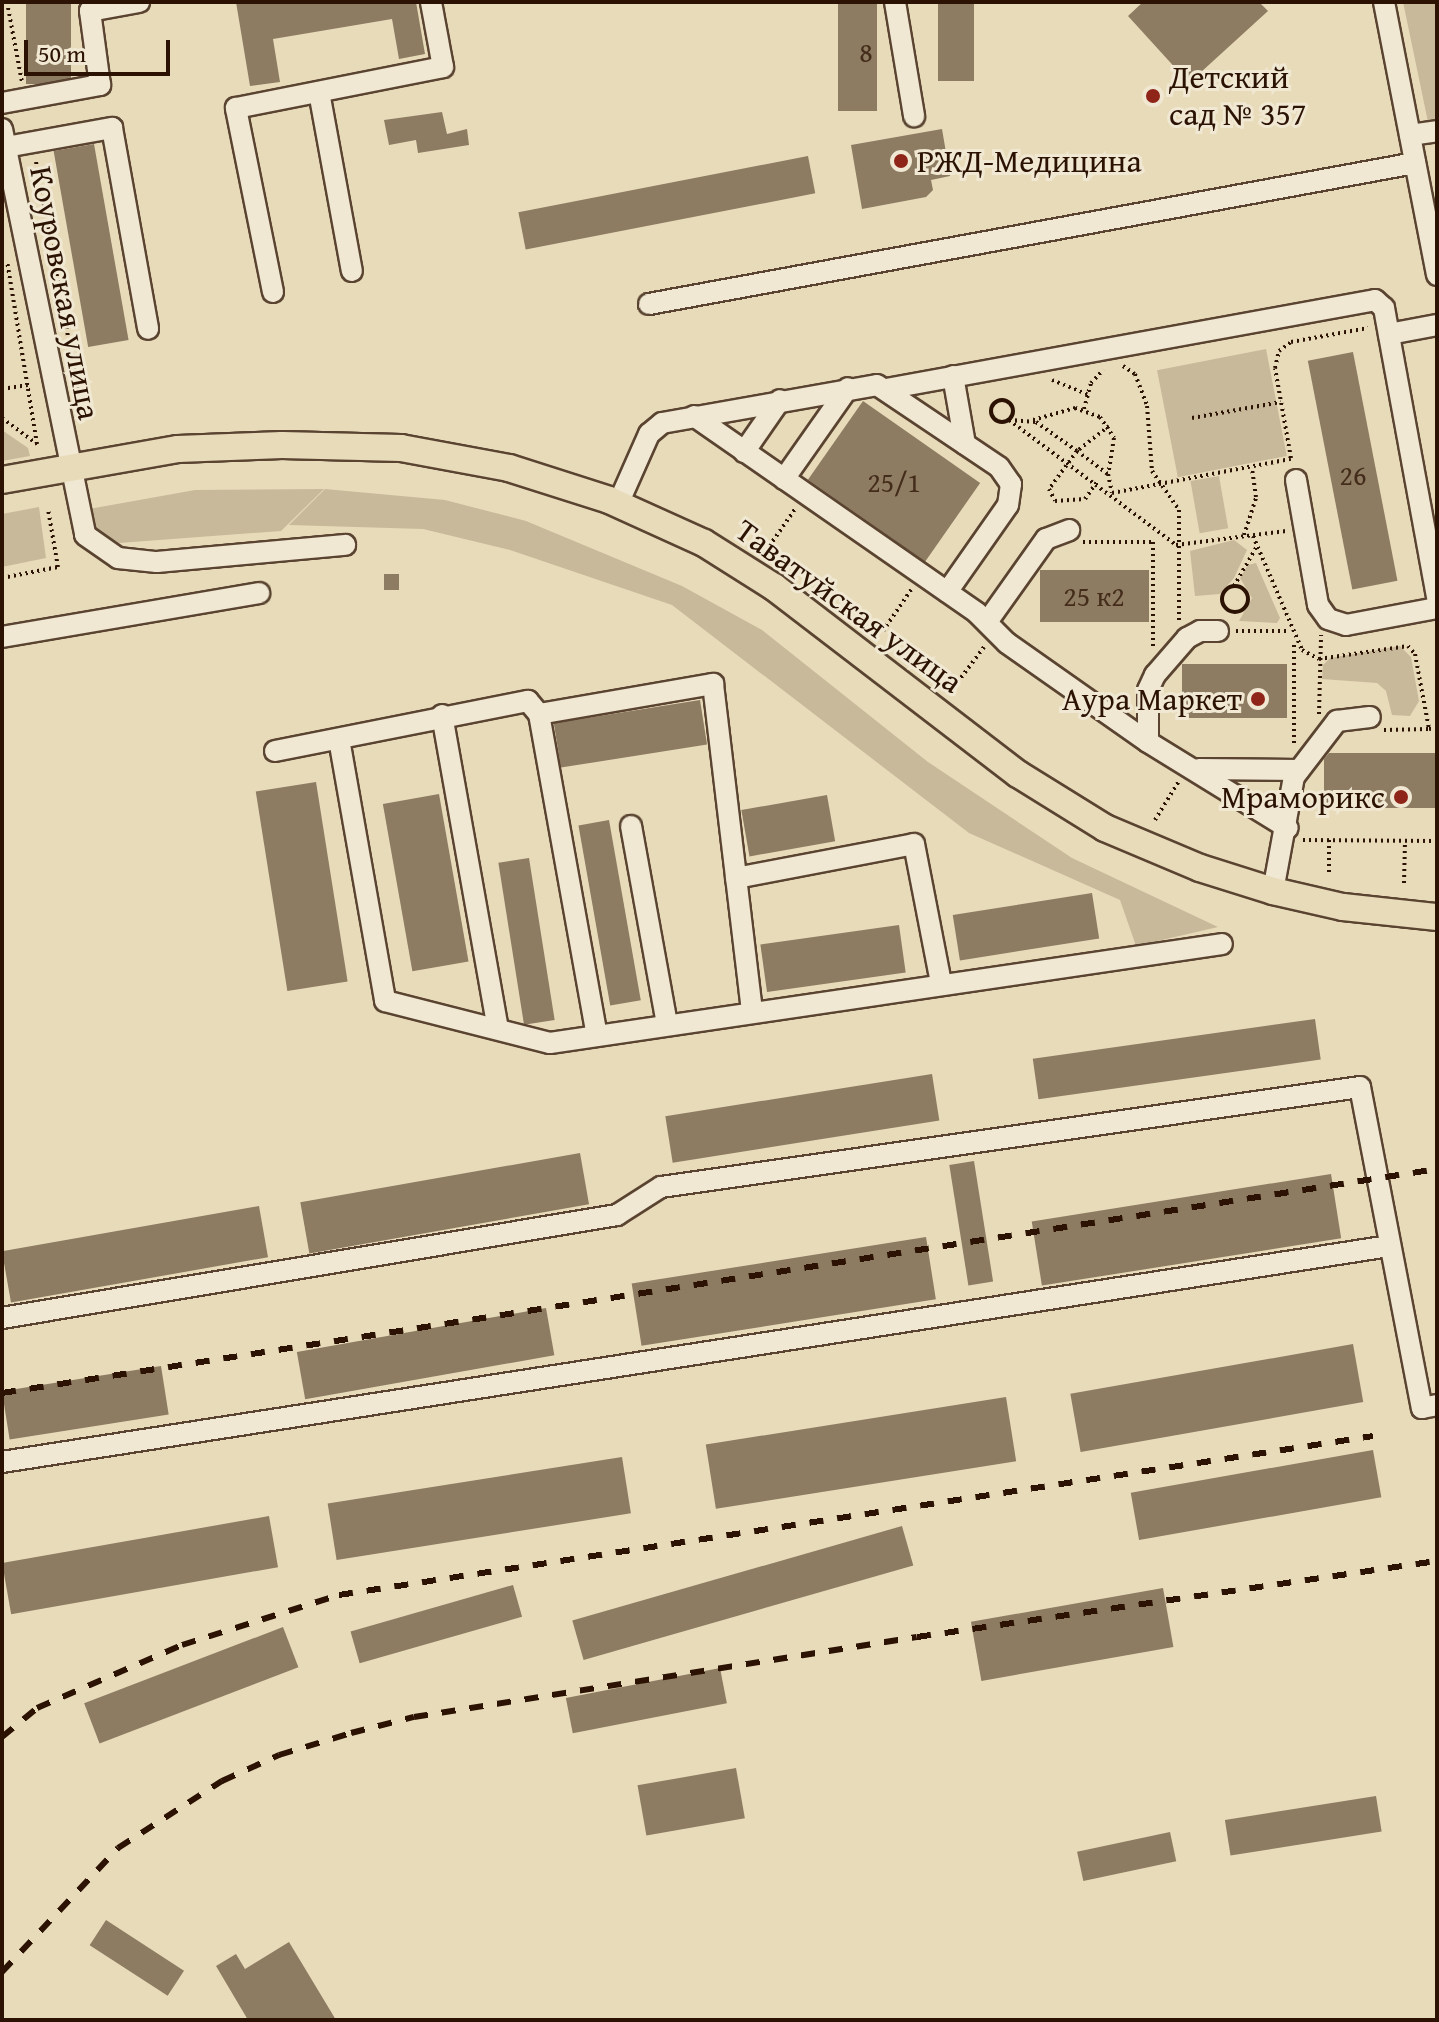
<!DOCTYPE html>
<meta charset="utf-8">
<style>
body{margin:0}
#map{position:relative;width:1439px;height:2022px;overflow:hidden;background:#e8dbba;font-family:"Gentium Book Plus",serif}
div>[style]{position:absolute}
[style*='--x']{left:calc(var(--x)*1px);top:calc(var(--y)*1px);width:calc(var(--w)*1px);rotate:calc(var(--a)*1deg)}
.green>*{inset:0;background:#c8b99b;transform-origin:0 0}
.building>*{inset:0;background:#8d7b62;transform-origin:0 0}
.path>*{height:4px;margin-top:-2px;transform-origin:0;background:repeating-linear-gradient(90deg,#2b1203 0 2px,transparent 0 6px)}
.path>.ring{margin:-2px;padding:0;box-sizing:content-box;background:none;border:4px solid #2b1203;border-radius:50%}
.roads{filter:drop-shadow(2px 0 #5a4431) drop-shadow(-2px 0 #5a4431) drop-shadow(0 2px #5a4431) drop-shadow(0 -2px #5a4431)}
.minor>*{height:20px;margin:-10px;padding:0 10px;transform-origin:10px;border-radius:10px;background:#f0e8d2}
.major>*{height:26px;margin:-13px;padding:0 13px;transform-origin:13px;border-radius:13px;background:#e8dbba}
.rail>*{height:6px;margin-top:-3px;transform-origin:0;background:repeating-linear-gradient(90deg,#2b1203 0 14px,transparent 0 28px)}
.dots>*{width:22px;height:22px;translate:-50% -50%;box-sizing:border-box;border:4px solid #f0e8d2;border-radius:50%}
span{translate:-50% -50%;white-space:nowrap;text-align:center;line-height:1.15;-webkit-text-stroke:6px #f0e8d2;paint-order:stroke}
.number-label{font-size:28px;color:#442c1b}
.number-label span{-webkit-text-stroke-width:0}
.poi-label{font-size:32px;color:#2b1203}
.left{translate:0 -50%;text-align:left}
.right{translate:-100% -50%;text-align:right}
.street-label{font-size:32px;color:#2b1203}
.frame{position:absolute;inset:0;border:4px solid #2b1203;pointer-events:none}
.scale{position:absolute;left:24px;top:40px;width:146px;height:36px;box-sizing:border-box;border:4px solid #2b1203;border-top:0;padding-left:10px;font-size:24px;line-height:28px;white-space:nowrap;color:#2b1203;-webkit-text-stroke:6px #f0e8d2;paint-order:stroke}
</style>
<div id="map">
<div class="green">
<div style="clip-path:polygon(1403px 2px,1437px 2px,1437px 120px,1428px 122px)"></div>
<div style="left:1266px;top:349px;width:109px;height:111px;rotate:79deg"></div>
<div style="clip-path:polygon(2px 430px,28px 448px,30px 456px,2px 461px)"></div>
<div style="left:1219px;top:476px;width:53px;height:29px;rotate:80deg"></div>
<div style="clip-path:polygon(324px 489px,281px 531px,119px 543px,93px 527px,89px 509px,195px 490px)"></div>
<div style="clip-path:polygon(325px 489px,445px 500px,526px 521px,682px 586px,762px 630px,928px 762px,1072px 858px,1218px 927px,1136px 946px,1120px 900px,969px 833px,672px 605px,510px 550px,423px 529px,289px 525px)"></div>
<div style="clip-path:polygon(39px 507px,46px 558px,2px 567px,2px 514px)"></div>
<div style="clip-path:polygon(1234px 540px,1247px 550px,1234px 578px,1220px 594px,1195px 596px,1190px 551px)"></div>
<div style="clip-path:polygon(1256px 563px,1280px 618px,1277px 623px,1239px 621px,1252px 598px,1240px 578px,1248px 565px)"></div>
<div style="clip-path:polygon(1400px 646px,1411px 657px,1419px 701px,1410px 716px,1392px 715px,1386px 691px,1377px 683px,1322px 679px,1323px 665px,1330px 658px)"></div>
</div>
<div class="building">
<div style="left:26px;top:2px;width:45px;height:82px"></div>
<div style="clip-path:polygon(236px 2px,416px 2px,425px 54px,399px 59px,392px 19px,273px 39px,280px 82px,250px 86px)"></div>
<div style="left:838px;top:2px;width:39px;height:109px"></div>
<div style="left:938px;top:2px;width:36px;height:79px"></div>
<div style="clip-path:polygon(1143px 2px,1259px 2px,1268px 11px,1189px 83px,1128px 16px)"></div>
<div style="clip-path:polygon(442px 112px,447px 134px,467px 129px,469px 145px,418px 153px,416px 140px,389px 145px,384px 120px)"></div>
<div style="clip-path:polygon(942px 129px,950px 176px,931px 180px,933px 190px,926px 197px,862px 209px,851px 145px)"></div>
<div style="left:94px;top:144px;width:199px;height:41px;rotate:80deg"></div>
<div style="left:808px;top:156px;width:38px;height:295px;rotate:79deg"></div>
<div style="left:1353px;top:352px;width:233px;height:46px;rotate:79deg"></div>
<div style="left:863px;top:401px;width:143px;height:96px;rotate:35deg"></div>
<div style="left:1040px;top:570px;width:109px;height:52px"></div>
<div style="left:384px;top:574px;width:15px;height:16px"></div>
<div style="left:1182px;top:664px;width:105px;height:54px"></div>
<div style="left:700px;top:700px;width:45px;height:148px;rotate:81deg"></div>
<div style="clip-path:polygon(1329px 753px,1436px 753px,1436px 808px,1324px 808px,1324px 759px)"></div>
<div style="left:316px;top:782px;width:202px;height:61px;rotate:81deg"></div>
<div style="left:439px;top:794px;width:170px;height:57px;rotate:80deg"></div>
<div style="left:827px;top:795px;width:47px;height:87px;rotate:80deg"></div>
<div style="left:609px;top:820px;width:183px;height:31px;rotate:80deg"></div>
<div style="left:529px;top:858px;width:164px;height:31px;rotate:81deg"></div>
<div style="left:1092px;top:893px;width:46px;height:141px;rotate:81deg"></div>
<div style="left:899px;top:925px;width:48px;height:140px;rotate:82deg"></div>
<div style="left:1315px;top:1019px;width:41px;height:285px;rotate:82deg"></div>
<div style="left:932px;top:1074px;width:47px;height:270px;rotate:81deg"></div>
<div style="left:580px;top:1153px;width:52px;height:284px;rotate:80deg"></div>
<div style="left:974px;top:1161px;width:122px;height:25px;rotate:81deg"></div>
<div style="left:1331px;top:1174px;width:65px;height:303px;rotate:81deg"></div>
<div style="left:259px;top:1206px;width:52px;height:261px;rotate:80deg"></div>
<div style="left:926px;top:1237px;width:63px;height:298px;rotate:81deg"></div>
<div style="left:546px;top:1308px;width:48px;height:253px;rotate:80deg"></div>
<div style="left:1353px;top:1344px;width:59px;height:287px;rotate:80deg"></div>
<div style="left:161px;top:1366px;width:49px;height:161px;rotate:81deg"></div>
<div style="left:1006px;top:1397px;width:65px;height:304px;rotate:81deg"></div>
<div style="left:1373px;top:1450px;width:48px;height:246px;rotate:80deg"></div>
<div style="left:622px;top:1457px;width:57px;height:298px;rotate:81deg"></div>
<div style="left:269px;top:1516px;width:52px;height:271px;rotate:80deg"></div>
<div style="left:902px;top:1526px;width:41px;height:343px;rotate:74deg"></div>
<div style="left:513px;top:1585px;width:33px;height:169px;rotate:74deg"></div>
<div style="left:1163px;top:1588px;width:60px;height:195px;rotate:80deg"></div>
<div style="left:283px;top:1627px;width:43px;height:213px;rotate:69deg"></div>
<div style="left:720px;top:1668px;width:36px;height:157px;rotate:79deg"></div>
<div style="left:736px;top:1768px;width:51px;height:100px;rotate:80deg"></div>
<div style="left:1376px;top:1796px;width:36px;height:153px;rotate:81deg"></div>
<div style="left:1170px;top:1832px;width:30px;height:95px;rotate:78deg"></div>
<div style="left:106px;top:1920px;width:93px;height:30px;rotate:33deg"></div>
<div style="clip-path:polygon(289px 1942px,336px 2020px,248px 2020px,216px 1966px,236px 1954px,245px 1969px)"></div>
</div>
<div class="path">
<div style="--x:7;--y:2;--w:81;--a:79.4"></div>
<div style="--x:36;--y:162;--w:243;--a:79.6"></div>
<div style="--x:1123;--y:366;--w:14;--a:34"></div>
<div style="--x:1135;--y:374;--w:34;--a:69"></div>
<div style="--x:1147;--y:406;--w:65;--a:85.6"></div>
<div style="--x:1152;--y:471;--w:47;--a:55.3"></div>
<div style="--x:1179;--y:510;--w:110;--a:90"></div>
<div style="--x:1052;--y:380;--w:38;--a:22"></div>
<div style="--x:2;--y:389;--w:26;--a:-9"></div>
<div class="ring" style="left:991px;top:400px;width:18px;height:18px"></div>
<div style="--x:1084;--y:409;--w:27;--a:-75"></div>
<div style="--x:1091;--y:383;--w:18;--a:-47"></div>
<div style="--x:2;--y:418;--w:44;--a:36.6"></div>
<div style="--x:37;--y:444;--w:185;--a:-99.3"></div>
<div style="--x:1192;--y:418;--w:90;--a:-10.2"></div>
<div style="--x:1009;--y:420;--w:209;--a:36.8"></div>
<div style="--x:1176;--y:545;--w:111;--a:-7.3"></div>
<div style="--x:1009;--y:420;--w:27;--a:4"></div>
<div style="--x:1036;--y:422;--w:50;--a:35.3"></div>
<div style="--x:1077;--y:451;--w:47;--a:126.4"></div>
<div style="--x:1049;--y:489;--w:13;--a:63"></div>
<div style="--x:1055;--y:501;--w:30;--a:-4"></div>
<div style="--x:1085;--y:499;--w:21;--a:-55"></div>
<div style="--x:1033;--y:420;--w:44;--a:-15.9"></div>
<div style="--x:1075;--y:408;--w:27;--a:20"></div>
<div style="--x:1100;--y:417;--w:25;--a:56"></div>
<div style="--x:1114;--y:438;--w:36;--a:99"></div>
<div style="--x:1109;--y:426;--w:41;--a:142"></div>
<div style="--x:1077;--y:451;--w:39;--a:37"></div>
<div style="--x:1108;--y:474;--w:19;--a:78"></div>
<div style="--x:1112;--y:493;--w:182;--a:-10.8"></div>
<div style="--x:1291;--y:458;--w:91;--a:-100.1"></div>
<div style="--x:1275;--y:368;--w:17;--a:-77"></div>
<div style="--x:1279;--y:351;--w:15;--a:-37"></div>
<div style="--x:1291;--y:342;--w:78;--a:-10.3"></div>
<div style="--x:1244;--y:535;--w:40;--a:-72"></div>
<div style="--x:1256;--y:497;--w:29;--a:-98"></div>
<div style="--x:1253;--y:536;--w:124;--a:66.7"></div>
<div style="--x:1302;--y:650;--w:19;--a:28"></div>
<div style="--x:1319;--y:659;--w:90;--a:-8.3"></div>
<div style="--x:1408;--y:646;--w:11;--a:49"></div>
<div style="--x:1415;--y:654;--w:76;--a:79.4"></div>
<div style="--x:1429;--y:729;--w:8;--a:-7"></div>
<div style="--x:1083;--y:542;--w:70;--a:0"></div>
<div style="--x:1153;--y:542;--w:105;--a:90"></div>
<div style="--x:766;--y:551;--w:51;--a:-55.4"></div>
<div style="--x:2;--y:578;--w:57;--a:-11.1"></div>
<div style="--x:58;--y:567;--w:59;--a:-99.8"></div>
<div style="--x:1234;--y:586;--w:46;--a:-60.1"></div>
<div class="ring" style="left:1222px;top:586px;width:22px;height:22px"></div>
<div style="--x:883;--y:631;--w:50;--a:-55.7"></div>
<div style="--x:1236;--y:631;--w:53;--a:0"></div>
<div style="--x:954;--y:687;--w:50;--a:-53.1"></div>
<div style="--x:1319;--y:714;--w:79;--a:-88.5"></div>
<div style="--x:1384;--y:730;--w:45;--a:-1.3"></div>
<div style="--x:1294;--y:743;--w:99;--a:-90"></div>
<div style="--x:1155;--y:820;--w:46;--a:-58.4"></div>
<div style="--x:1303;--y:840;--w:134;--a:0.4"></div>
<div style="--x:1329;--y:840;--w:33;--a:90"></div>
<div style="--x:1404;--y:883;--w:42;--a:-88.6"></div>
</div>
<div class="roads">
<div class="minor">
<div style="--x:895;--y:2;--w:116;--a:80.5"></div>
<div style="--x:1384;--y:2;--w:278;--a:79"></div>
<div style="--x:319;--y:92;--w:182;--a:79.6"></div>
<div style="--x:2;--y:103;--w:100;--a:-10.4"></div>
<div style="--x:100;--y:85;--w:75;--a:-97.7"></div>
<div style="--x:90;--y:11;--w:50;--a:-10.4"></div>
<div style="--x:2;--y:129;--w:414;--a:78.4"></div>
<div style="--x:85;--y:535;--w:40;--a:34.9"></div>
<div style="--x:118;--y:558;--w:39;--a:6"></div>
<div style="--x:157;--y:562;--w:189;--a:-5.2"></div>
<div style="--x:1410;--y:135;--w:27;--a:-8"></div>
<div style="--x:6;--y:147;--w:108;--a:-10.2"></div>
<div style="--x:112;--y:128;--w:204;--a:79.8"></div>
<div style="--x:273;--y:292;--w:188;--a:-101.4"></div>
<div style="--x:236;--y:108;--w:211;--a:-11.2"></div>
<div style="--x:443;--y:67;--w:66;--a:-100.5"></div>
<div style="--x:649;--y:304;--w:779;--a:-10.43"></div>
<div style="--x:1389;--y:334;--w:49;--a:-10.6"></div>
<div style="--x:953;--y:376;--w:69;--a:80"></div>
<div style="--x:886;--y:389;--w:497;--a:-10.3"></div>
<div style="--x:1375;--y:300;--w:12;--a:42"></div>
<div style="--x:1384;--y:308;--w:295;--a:79.6"></div>
<div style="--x:694;--y:416;--w:345;--a:34.8"></div>
<div style="--x:977;--y:613;--w:42;--a:45"></div>
<div style="--x:1007;--y:643;--w:172;--a:35.1"></div>
<div style="--x:1148;--y:742;--w:164;--a:31.6"></div>
<div style="--x:744;--y:452;--w:63;--a:-55.3"></div>
<div style="--x:784;--y:479;--w:111;--a:-54.9"></div>
<div style="--x:1296;--y:480;--w:127;--a:80"></div>
<div style="--x:1318;--y:605;--w:17;--a:54"></div>
<div style="--x:1328;--y:619;--w:19;--a:18"></div>
<div style="--x:1346;--y:625;--w:93;--a:-10.6"></div>
<div style="--x:618;--y:504;--w:77;--a:-66.1"></div>
<div style="--x:649;--y:434;--w:17;--a:-40"></div>
<div style="--x:662;--y:423;--w:218;--a:-10"></div>
<div style="--x:877;--y:385;--w:147;--a:33.9"></div>
<div style="--x:999;--y:467;--w:21;--a:55"></div>
<div style="--x:1011;--y:484;--w:21;--a:98"></div>
<div style="--x:1008;--y:505;--w:106;--a:125"></div>
<div style="--x:987;--y:622;--w:102;--a:-54.6"></div>
<div style="--x:1046;--y:539;--w:25;--a:-21"></div>
<div style="--x:2;--y:637;--w:261;--a:-9.7"></div>
<div style="--x:539;--y:714;--w:326;--a:79.8"></div>
<div style="--x:442;--y:715;--w:318;--a:79.9"></div>
<div style="--x:339;--y:739;--w:266;--a:80"></div>
<div style="--x:385;--y:1001;--w:170;--a:14.3"></div>
<div style="--x:550;--y:1043;--w:679;--a:-8.38"></div>
<div style="--x:1148;--y:742;--w:52;--a:-90"></div>
<div style="--x:1148;--y:690;--w:17;--a:-65"></div>
<div style="--x:1155;--y:675;--w:49;--a:-49.1"></div>
<div style="--x:1187;--y:638;--w:15;--a:-28"></div>
<div style="--x:1200;--y:631;--w:18;--a:0"></div>
<div style="--x:275;--y:751;--w:258;--a:-11.2"></div>
<div style="--x:528;--y:701;--w:17;--a:50"></div>
<div style="--x:539;--y:714;--w:177;--a:-9.8"></div>
<div style="--x:713;--y:684;--w:330;--a:83.2"></div>
<div style="--x:1199;--y:769;--w:100;--a:0.6"></div>
<div style="--x:631;--y:826;--w:202;--a:79.7"></div>
<div style="--x:736;--y:878;--w:181;--a:-10.8"></div>
<div style="--x:914;--y:844;--w:142;--a:79"></div>
<div style="--x:1273;--y:891;--w:116;--a:-79.6"></div>
<div style="--x:1294;--y:777;--w:71;--a:-52.5"></div>
<div style="--x:1337;--y:721;--w:33;--a:-7"></div>
<div style="--x:2;--y:1318;--w:624;--a:-9.51"></div>
<div style="--x:617;--y:1215;--w:52;--a:-32.5"></div>
<div style="--x:661;--y:1187;--w:706;--a:-8.14"></div>
<div style="--x:1360;--y:1087;--w:327;--a:79.1"></div>
<div style="--x:1422;--y:1408;--w:15;--a:-11"></div>
<div style="--x:2;--y:1462;--w:1404;--a:-8.85"></div>
</div>
<div class="major">
<div style="--x:2;--y:480;--w:179;--a:-10"></div>
<div style="--x:178;--y:449;--w:104;--a:-2.2"></div>
<div style="--x:282;--y:445;--w:119;--a:1.4"></div>
<div style="--x:401;--y:448;--w:110;--a:10.5"></div>
<div style="--x:509;--y:468;--w:105;--a:17.7"></div>
<div style="--x:609;--y:500;--w:104;--a:24.4"></div>
<div style="--x:704;--y:543;--w:83;--a:32.2"></div>
<div style="--x:774;--y:587;--w:307;--a:37.5"></div>
<div style="--x:1018;--y:774;--w:102;--a:31.8"></div>
<div style="--x:1105;--y:828;--w:103;--a:22.8"></div>
<div style="--x:1200;--y:868;--w:77;--a:17.5"></div>
<div style="--x:1273;--y:891;--w:72;--a:12.9"></div>
<div style="--x:1343;--y:907;--w:95;--a:6.1"></div>
</div>
</div>
<div class="rail">
<div style="--x:2;--y:1393;--w:1452;--a:-8.87"></div>
<div style="--x:2;--y:1737;--w:45;--a:-39.6"></div>
<div style="--x:37;--y:1708;--w:158;--a:-23.5"></div>
<div style="--x:182;--y:1645;--w:165;--a:-17.7"></div>
<div style="--x:339;--y:1595;--w:1046;--a:-8.74"></div>
<div style="--x:2;--y:1972;--w:170;--a:-46.9"></div>
<div style="--x:118;--y:1848;--w:124;--a:-32.8"></div>
<div style="--x:222;--y:1781;--w:63;--a:-24.5"></div>
<div style="--x:279;--y:1755;--w:75;--a:-17"></div>
<div style="--x:351;--y:1733;--w:65;--a:-14.3"></div>
<div style="--x:414;--y:1717;--w:509;--a:-9.04"></div>
<div style="--x:917;--y:1637;--w:526;--a:-8.32"></div>
</div>
<div class="dots">
<div style="left:1153px;top:96px;background:#8f2418"></div>
<div style="left:901px;top:161px;background:#8f2418"></div>
<div style="left:1258px;top:699px;background:#8f2418"></div>
<div style="left:1401px;top:797px;background:#8f2418"></div>
</div>
<div class="number-label">
<span style="left:866px;top:52px">8</span>
<span style="left:1353px;top:475px">26</span>
<span style="left:894px;top:482px">25/1</span>
<span style="left:1094px;top:596px">25 к2</span>
</div>
<div class="poi-label">
<span class="left" style="left:1169px;top:96px">Детский<br>сад № 357</span>
<span class="left" style="left:917px;top:161px">РЖД-Медицина</span>
<span class="right" style="left:1242px;top:699px">Аура Маркет</span>
<span class="right" style="left:1385px;top:797px">Мраморикс</span>
</div>
<div class="street-label">
<span style="left:65px;top:293px;rotate:79deg">Коуровская улица</span>
<span style="left:849px;top:606px;rotate:36deg">Таватуйская улица</span>
</div>
<div class="frame"></div>
<div class="scale">50 m</div>
</div>
